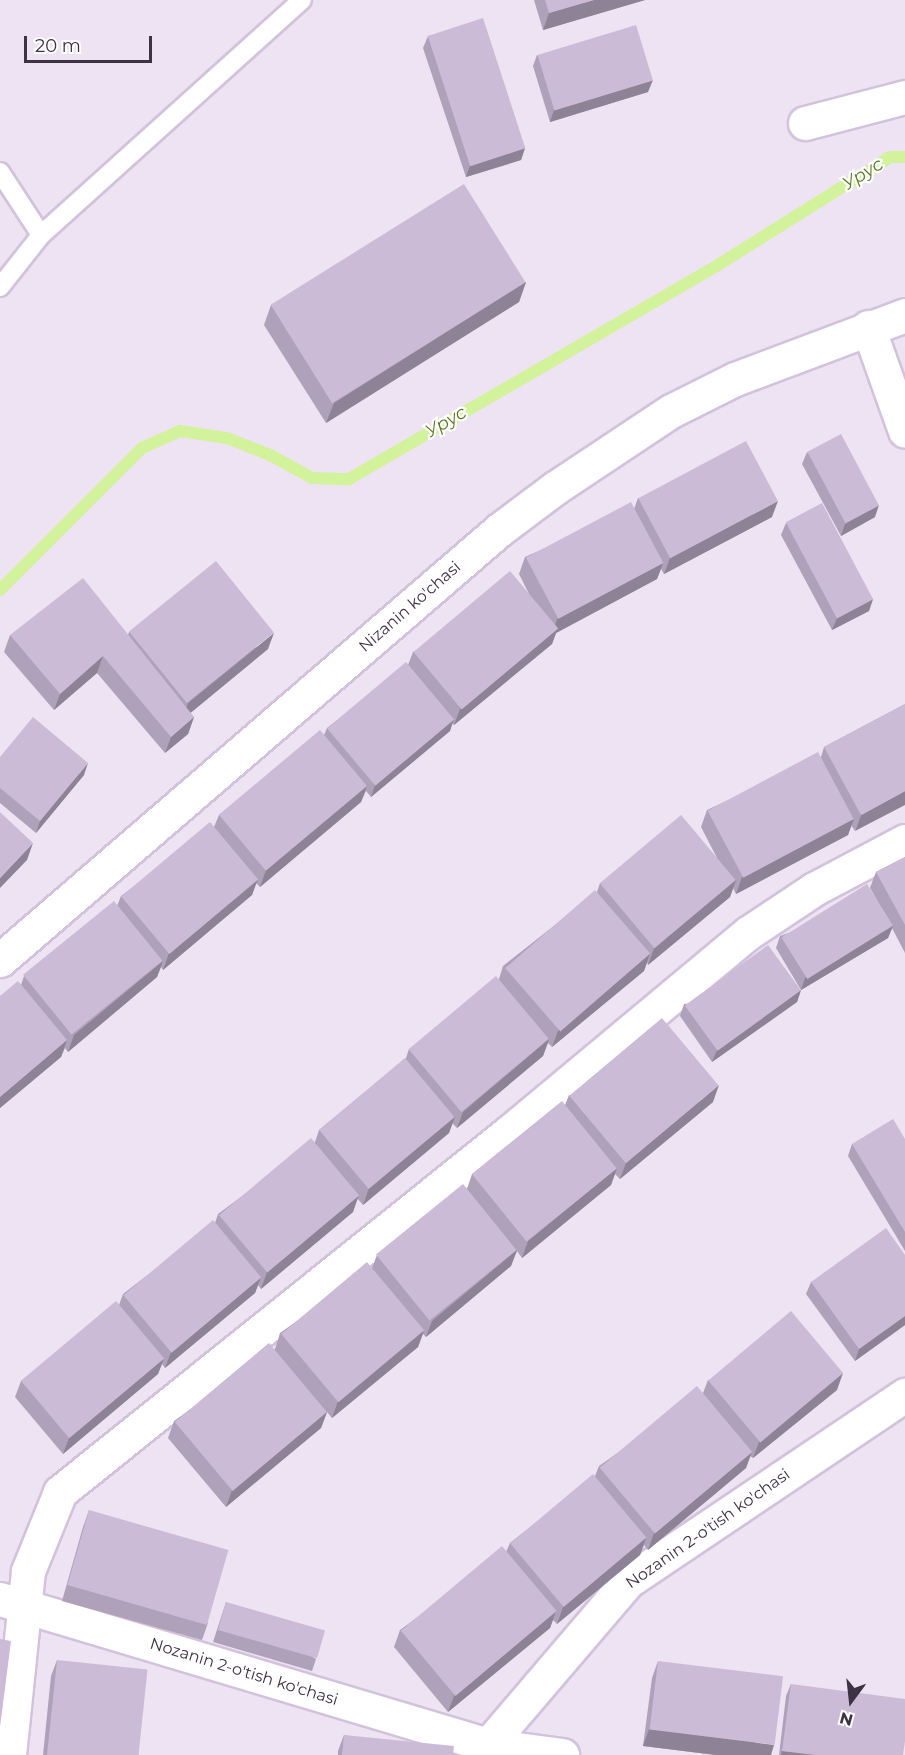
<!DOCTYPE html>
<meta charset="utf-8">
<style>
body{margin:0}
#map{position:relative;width:905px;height:1755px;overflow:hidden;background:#ede3f2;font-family:Montserrat,sans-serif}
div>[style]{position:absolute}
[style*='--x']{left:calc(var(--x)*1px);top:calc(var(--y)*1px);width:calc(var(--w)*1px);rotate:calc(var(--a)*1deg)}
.stream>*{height:12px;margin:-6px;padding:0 6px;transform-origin:6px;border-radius:6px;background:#d2f29b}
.roads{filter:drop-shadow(2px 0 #d2c2dc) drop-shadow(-2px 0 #d2c2dc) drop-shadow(0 2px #d2c2dc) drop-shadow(0 -2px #d2c2dc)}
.service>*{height:18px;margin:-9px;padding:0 9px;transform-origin:9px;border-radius:9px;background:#fff}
.minor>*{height:33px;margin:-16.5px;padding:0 16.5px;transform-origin:16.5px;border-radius:16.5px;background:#fff}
.wall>*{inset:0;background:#afa1b9}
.shaded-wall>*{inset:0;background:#8e8396}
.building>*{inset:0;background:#cbbbd7;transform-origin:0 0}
span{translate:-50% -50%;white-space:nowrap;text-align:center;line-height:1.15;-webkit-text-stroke:4.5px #fff;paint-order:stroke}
.street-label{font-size:16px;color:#3d3344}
.water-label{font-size:18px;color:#587a21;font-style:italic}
.north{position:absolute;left:821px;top:1671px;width:60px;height:60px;-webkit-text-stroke:4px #fff;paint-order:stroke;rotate:195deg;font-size:16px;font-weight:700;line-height:24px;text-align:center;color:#3d3344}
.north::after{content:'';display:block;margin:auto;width:21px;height:27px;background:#3d3344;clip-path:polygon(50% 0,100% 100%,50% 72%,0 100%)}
.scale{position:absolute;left:24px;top:36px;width:128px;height:27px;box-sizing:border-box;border:3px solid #3d3344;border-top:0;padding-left:8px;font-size:18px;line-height:21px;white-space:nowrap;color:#3d3344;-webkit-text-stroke:4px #fff;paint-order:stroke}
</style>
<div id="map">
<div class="stream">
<div style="--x:0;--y:590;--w:201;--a:-45"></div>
<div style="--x:142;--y:448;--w:42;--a:-24.1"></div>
<div style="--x:180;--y:431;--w:48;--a:8.5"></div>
<div style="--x:227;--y:438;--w:46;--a:21.6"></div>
<div style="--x:270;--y:455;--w:48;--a:28.7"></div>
<div style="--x:312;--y:478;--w:37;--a:2"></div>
<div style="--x:349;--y:479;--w:427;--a:-30.1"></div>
<div style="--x:718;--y:265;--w:203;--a:-32.1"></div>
<div style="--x:890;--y:157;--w:15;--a:0"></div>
</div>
<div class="roads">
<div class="service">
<div style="--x:0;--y:172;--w:75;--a:56.9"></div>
<div style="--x:0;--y:287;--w:66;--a:-51.7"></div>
<div style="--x:41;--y:235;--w:351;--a:-42"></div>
</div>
<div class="minor">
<div style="--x:805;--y:123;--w:103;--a:-14.6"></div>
<div style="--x:868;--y:327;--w:110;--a:70.4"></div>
<div style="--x:0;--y:960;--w:659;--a:-40.75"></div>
<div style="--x:499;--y:530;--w:70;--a:-36.9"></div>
<div style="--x:555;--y:488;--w:139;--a:-33.6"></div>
<div style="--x:671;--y:411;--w:72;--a:-26.6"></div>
<div style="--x:735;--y:379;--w:182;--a:-20.6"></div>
<div style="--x:0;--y:1599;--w:509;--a:16.66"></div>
<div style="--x:488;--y:1745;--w:75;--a:7.7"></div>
<div style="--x:9;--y:1755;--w:185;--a:-84.1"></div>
<div style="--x:28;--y:1571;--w:85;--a:-67.9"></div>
<div style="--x:60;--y:1492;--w:576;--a:-38.72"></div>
<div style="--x:509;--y:1132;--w:311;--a:-39.8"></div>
<div style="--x:748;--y:933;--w:79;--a:-33.7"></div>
<div style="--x:814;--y:889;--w:103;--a:-27.8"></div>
<div style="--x:487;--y:1755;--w:10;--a:-84"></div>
<div style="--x:488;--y:1745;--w:216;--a:-49.5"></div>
<div style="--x:628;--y:1581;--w:334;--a:-33.9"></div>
</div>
</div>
<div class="wall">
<div style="clip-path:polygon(534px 0,645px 0,543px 30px)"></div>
<div style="clip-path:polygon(428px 36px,525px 148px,521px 160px,466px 177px,423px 48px)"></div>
<div style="clip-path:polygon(537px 55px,648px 92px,550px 122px,533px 66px)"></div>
<div style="clip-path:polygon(526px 282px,519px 302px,326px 423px,264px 325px,271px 305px)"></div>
<div style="clip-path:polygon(807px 452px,875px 517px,841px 536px,802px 464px)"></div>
<div style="clip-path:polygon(638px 498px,772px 517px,664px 574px,661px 569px,657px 579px,556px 633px,552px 644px,454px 725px,452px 723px,450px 731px,371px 797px,366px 791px,361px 802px,260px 887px,256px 883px,252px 895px,163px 970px,161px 967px,157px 977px,68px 1052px,65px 1048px,61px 1057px,0 1108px,0 996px,21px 985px,24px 976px,117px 906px,121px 896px,214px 827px,219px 815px,324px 735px,327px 728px,408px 665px,413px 652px,529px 594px,519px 574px,525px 557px,634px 509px)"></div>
<div style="clip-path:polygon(786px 523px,873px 599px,869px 611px,832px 630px,781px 535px)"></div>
<div style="clip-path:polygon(129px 632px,268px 649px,190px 713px,194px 717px,188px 734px,165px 753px,97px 673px,54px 710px,4px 652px,10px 635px,128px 635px)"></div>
<div style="clip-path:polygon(905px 704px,855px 831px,851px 825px,848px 835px,736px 894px,733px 888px,730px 897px,648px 965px,647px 962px,644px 971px,552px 1047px,548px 1043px,543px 1056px,457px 1128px,452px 1123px,449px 1133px,363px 1205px,357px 1198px,353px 1212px,261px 1289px,258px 1285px,255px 1293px,165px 1368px,162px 1364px,158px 1374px,63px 1454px,15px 1397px,21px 1381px,119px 1305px,123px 1294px,215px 1223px,218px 1214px,315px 1142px,319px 1130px,406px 1058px,409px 1049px,499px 979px,503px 966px,597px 892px,600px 883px,717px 858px,701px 827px,707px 810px,821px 757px,824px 747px)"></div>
<div style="clip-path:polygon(0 757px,84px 775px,36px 833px,0 803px)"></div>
<div style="clip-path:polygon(905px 857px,905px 953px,892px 928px,888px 938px,801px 990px,776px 948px,780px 936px,878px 902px,870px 888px,876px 872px)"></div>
<div style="clip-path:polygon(801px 990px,797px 1002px,712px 1062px,680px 1016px,684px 1004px)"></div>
<div style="clip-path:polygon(569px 1095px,713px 1102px,620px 1179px,615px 1174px,611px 1185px,522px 1258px,517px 1251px,511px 1266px,426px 1337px,423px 1334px,418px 1347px,332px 1418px,327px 1412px,321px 1428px,226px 1507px,168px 1438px,174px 1421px,275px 1349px,280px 1333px,372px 1268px,377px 1255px,467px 1189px,472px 1174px,565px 1105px)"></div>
<div style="clip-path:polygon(905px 1139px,905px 1251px,848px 1156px,852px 1144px)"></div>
<div style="clip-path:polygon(905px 1255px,905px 1325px,855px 1361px,806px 1294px,811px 1282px)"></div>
<div style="clip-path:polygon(708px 1380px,837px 1390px,753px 1458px,750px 1456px,746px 1468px,648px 1550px,644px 1545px,640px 1555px,557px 1624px,553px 1620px,550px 1628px,448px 1712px,394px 1647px,400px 1630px,506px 1552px,510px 1543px,595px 1476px,599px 1466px,703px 1393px)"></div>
<div style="clip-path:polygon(89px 1510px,208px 1623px,202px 1640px,62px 1601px,83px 1527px)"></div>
<div style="clip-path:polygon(226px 1602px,316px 1659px,312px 1671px,213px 1642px)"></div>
<div style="clip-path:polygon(57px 1660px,139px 1755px,43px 1755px,51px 1676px)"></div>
<div style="clip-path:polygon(658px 1661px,771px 1755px,716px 1755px,643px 1746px,652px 1678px)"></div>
<div style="clip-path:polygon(791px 1684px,903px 1755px,779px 1755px,786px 1696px)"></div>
<div style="clip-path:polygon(344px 1735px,453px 1755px,338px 1755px,338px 1751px)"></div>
</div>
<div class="shaded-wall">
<div style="clip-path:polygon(594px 0,645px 0,543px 30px,549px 13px)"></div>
<div style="clip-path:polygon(653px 80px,648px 92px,550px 122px,554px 110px)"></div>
<div style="clip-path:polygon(525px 148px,521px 160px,466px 177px,470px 165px)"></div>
<div style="clip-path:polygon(526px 282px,519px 302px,326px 423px,334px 403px)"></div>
<div style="clip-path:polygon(778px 501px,772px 517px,664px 574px,670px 558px)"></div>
<div style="clip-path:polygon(879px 505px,875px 517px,841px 536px,845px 524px)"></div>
<div style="clip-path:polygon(663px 563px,657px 579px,556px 633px,552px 644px,454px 725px,460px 709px,553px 632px,557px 619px)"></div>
<div style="clip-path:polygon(873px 599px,869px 611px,832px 630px,837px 618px)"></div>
<div style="clip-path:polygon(274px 633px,268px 649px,182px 720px,188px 703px)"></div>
<div style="clip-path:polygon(103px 656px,97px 673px,54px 710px,60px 694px)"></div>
<div style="clip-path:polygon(194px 717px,188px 734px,165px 753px,171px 737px)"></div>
<div style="clip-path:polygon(454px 719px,450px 731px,371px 797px,375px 785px)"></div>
<div style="clip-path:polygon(88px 763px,84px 775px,36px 833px,40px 821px)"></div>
<div style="clip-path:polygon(367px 786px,361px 802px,260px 887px,266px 870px)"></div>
<div style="clip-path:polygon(905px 791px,905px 805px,855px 831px,861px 815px)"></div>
<div style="clip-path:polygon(854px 819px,848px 835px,736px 894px,742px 877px)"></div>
<div style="clip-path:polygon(33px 843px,27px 860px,0 888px,0 878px)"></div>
<div style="clip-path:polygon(258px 879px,252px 895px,163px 970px,169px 953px)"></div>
<div style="clip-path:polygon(736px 880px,730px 897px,648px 965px,654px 948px)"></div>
<div style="clip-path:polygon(893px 926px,888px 938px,801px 990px,805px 978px)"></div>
<div style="clip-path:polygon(650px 954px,644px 971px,552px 1047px,558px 1031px)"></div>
<div style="clip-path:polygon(163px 961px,157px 977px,68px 1052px,74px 1035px)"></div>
<div style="clip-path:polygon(801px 990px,797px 1002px,712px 1062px,717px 1050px)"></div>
<div style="clip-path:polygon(549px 1039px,543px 1056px,457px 1128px,463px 1112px)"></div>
<div style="clip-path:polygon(67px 1040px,61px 1057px,0 1108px,0 1097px)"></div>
<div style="clip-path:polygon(719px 1085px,713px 1102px,620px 1179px,626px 1163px)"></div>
<div style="clip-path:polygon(455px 1117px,449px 1133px,363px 1205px,369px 1188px)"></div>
<div style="clip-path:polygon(617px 1168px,611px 1185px,522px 1258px,528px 1241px)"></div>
<div style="clip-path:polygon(359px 1195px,353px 1212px,261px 1289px,267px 1272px)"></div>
<div style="clip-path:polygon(517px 1250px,511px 1266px,426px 1337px,432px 1321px)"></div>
<div style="clip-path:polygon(261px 1277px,255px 1293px,165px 1368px,171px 1352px)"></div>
<div style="clip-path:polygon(905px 1316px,905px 1325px,855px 1361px,859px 1349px)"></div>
<div style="clip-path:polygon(424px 1330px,418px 1347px,332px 1418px,338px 1401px)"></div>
<div style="clip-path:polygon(164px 1358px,158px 1374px,63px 1454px,69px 1438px)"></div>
<div style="clip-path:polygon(843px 1373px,837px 1390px,753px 1458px,759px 1442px)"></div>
<div style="clip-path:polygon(327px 1412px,321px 1428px,226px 1507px,232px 1490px)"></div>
<div style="clip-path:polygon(752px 1452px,746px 1468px,648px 1550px,654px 1533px)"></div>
<div style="clip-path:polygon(646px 1538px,640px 1555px,557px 1624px,563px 1607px)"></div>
<div style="clip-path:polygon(556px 1611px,550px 1628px,448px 1712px,454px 1696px)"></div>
<div style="clip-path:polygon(649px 1729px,774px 1745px,771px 1755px,716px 1755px,643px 1746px)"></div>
<div style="clip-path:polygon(782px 1751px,816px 1755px,781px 1755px)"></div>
</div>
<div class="building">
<div style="clip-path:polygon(545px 0,594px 0,549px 13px)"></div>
<div style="left:483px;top:18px;width:137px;height:58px;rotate:72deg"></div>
<div style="left:636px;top:25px;width:58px;height:103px;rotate:73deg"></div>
<div style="left:464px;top:184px;width:116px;height:228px;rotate:58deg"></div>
<div style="left:841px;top:434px;width:81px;height:38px;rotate:62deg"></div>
<div style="left:746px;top:441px;width:68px;height:122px;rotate:62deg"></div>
<div style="left:631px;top:502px;width:69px;height:119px;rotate:62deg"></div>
<div style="left:822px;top:503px;width:109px;height:41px;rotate:62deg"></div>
<div style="left:216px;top:561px;width:92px;height:112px;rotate:51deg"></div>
<div style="left:510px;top:571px;width:75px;height:126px;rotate:50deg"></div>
<div style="clip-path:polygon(83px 578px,194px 717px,171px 737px,103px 656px,60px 694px,10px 635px)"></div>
<div style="left:406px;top:662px;width:75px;height:103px;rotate:50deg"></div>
<div style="clip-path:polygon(905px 704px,905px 791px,861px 815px,824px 747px)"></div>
<div style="clip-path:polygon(33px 717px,88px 763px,40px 821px,0 788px,0 757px)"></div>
<div style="left:320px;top:730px;width:73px;height:132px;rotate:50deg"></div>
<div style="left:818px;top:752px;width:76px;height:125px;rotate:62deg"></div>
<div style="clip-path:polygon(0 812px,33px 843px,0 878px)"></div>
<div style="left:681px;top:815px;width:85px;height:106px;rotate:50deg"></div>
<div style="left:210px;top:822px;width:75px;height:116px;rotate:50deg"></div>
<div style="clip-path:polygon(905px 857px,905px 925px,876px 872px)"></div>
<div style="left:867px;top:884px;width:49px;height:101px;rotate:58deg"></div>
<div style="left:595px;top:890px;width:84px;height:119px;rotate:49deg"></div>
<div style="left:114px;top:901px;width:77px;height:117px;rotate:51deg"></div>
<div style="left:768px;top:945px;width:56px;height:103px;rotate:54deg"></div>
<div style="left:496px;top:976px;width:82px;height:114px;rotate:50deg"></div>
<div style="clip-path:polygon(18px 981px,67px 1040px,0 1097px,0 996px)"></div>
<div style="left:662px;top:1018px;width:88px;height:121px;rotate:50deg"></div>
<div style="left:405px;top:1058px;width:77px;height:112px;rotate:50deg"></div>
<div style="left:562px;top:1101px;width:87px;height:116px;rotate:51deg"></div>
<div style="clip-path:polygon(893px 1119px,905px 1139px,905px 1232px,852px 1144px)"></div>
<div style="left:311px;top:1138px;width:75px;height:120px;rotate:50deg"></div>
<div style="left:463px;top:1184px;width:85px;height:112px;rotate:51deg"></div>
<div style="left:213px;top:1220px;width:75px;height:117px;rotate:50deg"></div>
<div style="clip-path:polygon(886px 1228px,905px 1255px,905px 1316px,859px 1349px,811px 1282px)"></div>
<div style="left:367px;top:1262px;width:89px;height:112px;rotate:50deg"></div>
<div style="left:116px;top:1301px;width:75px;height:124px;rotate:50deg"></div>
<div style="left:791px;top:1311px;width:81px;height:108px;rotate:50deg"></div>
<div style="left:269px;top:1343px;width:90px;height:123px;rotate:50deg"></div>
<div style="left:697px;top:1386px;width:86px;height:127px;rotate:50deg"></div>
<div style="left:593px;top:1474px;width:83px;height:108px;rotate:50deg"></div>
<div style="left:89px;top:1510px;width:145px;height:78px;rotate:16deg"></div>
<div style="left:502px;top:1546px;width:85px;height:132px;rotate:50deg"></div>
<div style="left:226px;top:1602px;width:103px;height:29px;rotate:16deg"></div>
<div style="clip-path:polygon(0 1639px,11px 1641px,0 1727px)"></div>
<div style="left:57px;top:1660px;width:91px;height:96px;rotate:6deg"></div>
<div style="left:658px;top:1661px;width:126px;height:69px;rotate:7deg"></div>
<div style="clip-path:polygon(791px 1684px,905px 1699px,905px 1741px,903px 1755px,816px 1755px,782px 1751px)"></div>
<div style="clip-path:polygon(344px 1735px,454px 1746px,453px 1755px,342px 1755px)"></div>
</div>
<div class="street-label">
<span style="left:410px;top:607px;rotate:-41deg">Nizanin ko'chasi</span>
<span style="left:708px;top:1529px;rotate:-35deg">Nozanin 2-o'tish ko'chasi</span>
<span style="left:244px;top:1672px;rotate:17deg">Nozanin 2-o'tish ko'chasi</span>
</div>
<div class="water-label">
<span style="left:863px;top:174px;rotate:-32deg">Урус</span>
<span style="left:446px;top:422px;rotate:-30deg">Урус</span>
</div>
<div class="north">N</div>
<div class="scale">20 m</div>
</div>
